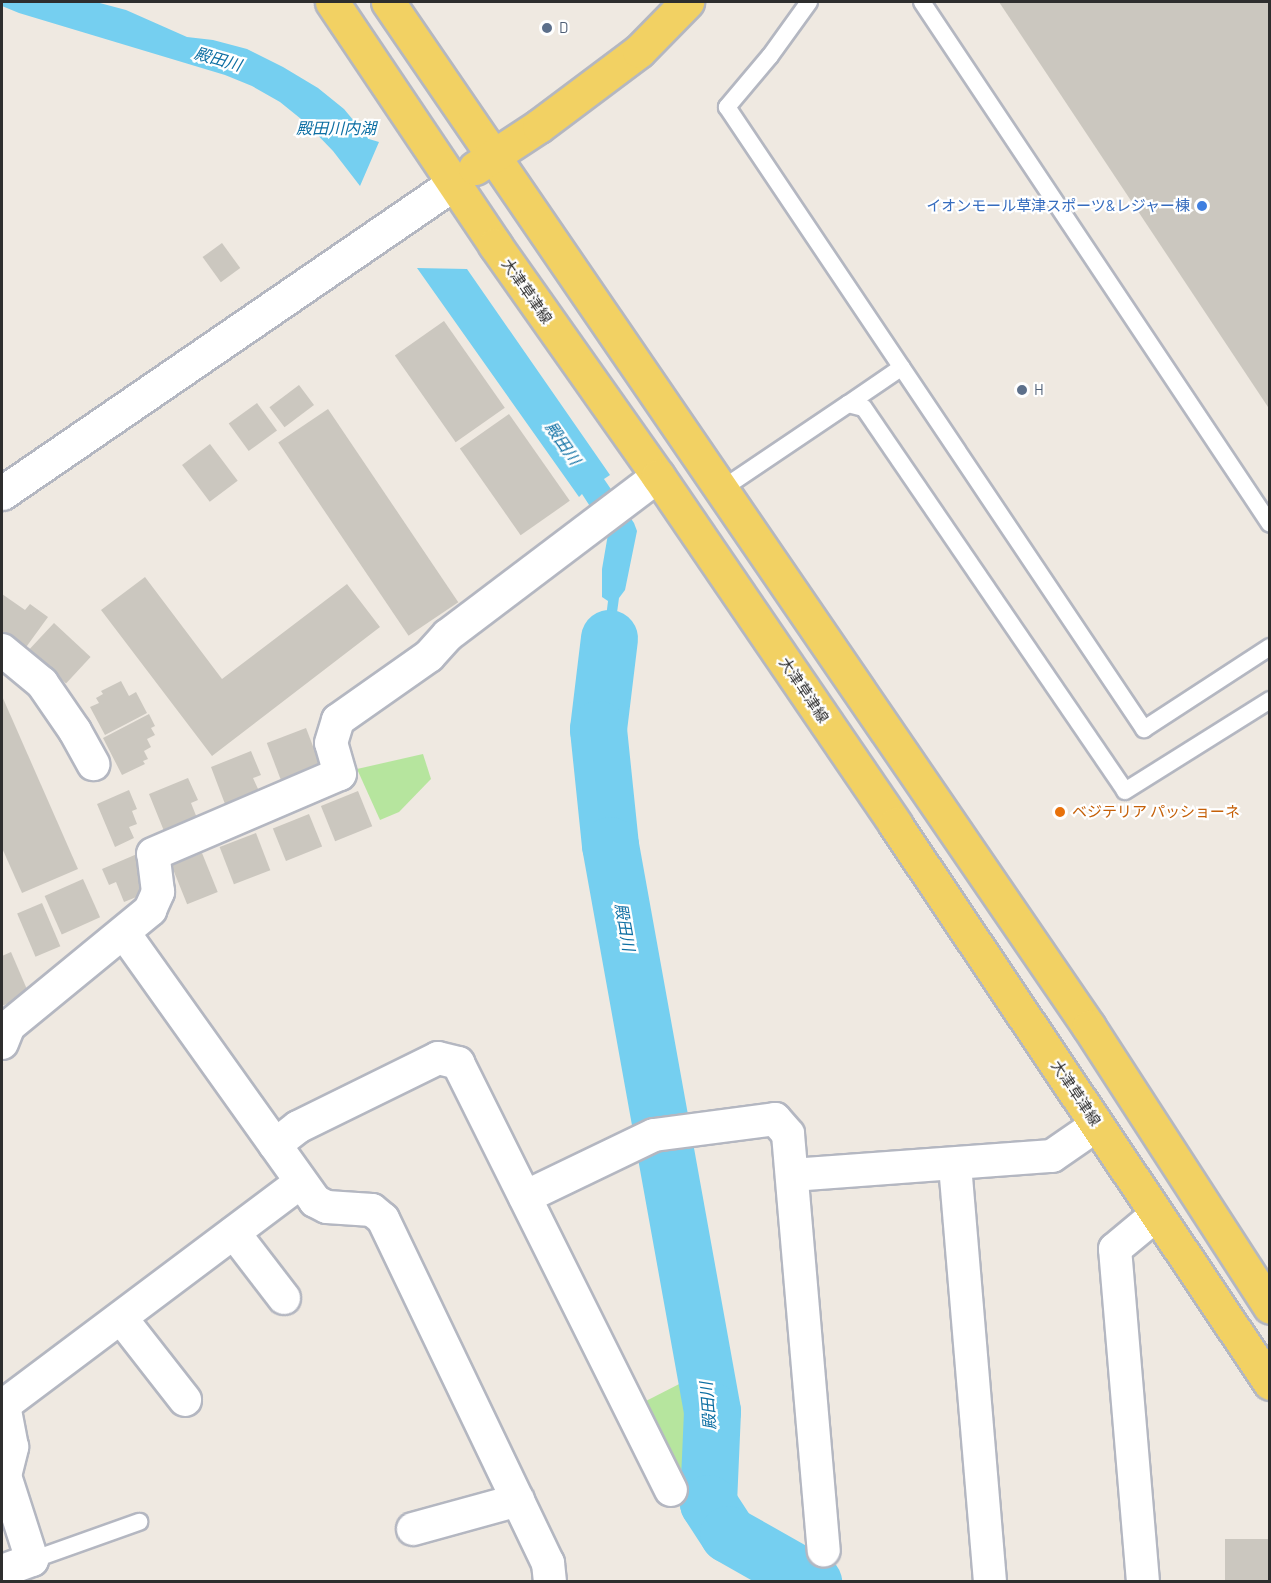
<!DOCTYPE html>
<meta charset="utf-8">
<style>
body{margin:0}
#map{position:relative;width:1271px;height:1583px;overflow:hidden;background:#efe9e1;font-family:Barlow,"Noto Sans JP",sans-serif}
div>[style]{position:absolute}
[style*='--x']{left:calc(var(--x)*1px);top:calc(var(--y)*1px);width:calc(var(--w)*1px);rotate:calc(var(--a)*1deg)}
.green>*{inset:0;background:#b6e59e}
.water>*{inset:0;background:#75cff0}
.river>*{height:57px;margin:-28.5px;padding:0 28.5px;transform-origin:28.5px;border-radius:28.5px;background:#75cff0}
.building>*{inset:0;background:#cbc7bf;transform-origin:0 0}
.roads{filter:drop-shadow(2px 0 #b4b7c1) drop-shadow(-2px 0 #b4b7c1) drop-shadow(0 2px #b4b7c1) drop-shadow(0 -2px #b4b7c1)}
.service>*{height:16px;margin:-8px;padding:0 8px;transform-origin:8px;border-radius:8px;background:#fff}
.minor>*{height:32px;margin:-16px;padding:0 16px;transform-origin:16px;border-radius:16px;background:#fff}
.tertiary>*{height:33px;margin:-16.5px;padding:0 16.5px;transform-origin:16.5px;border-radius:16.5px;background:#fff}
.primary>*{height:33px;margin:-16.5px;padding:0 16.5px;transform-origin:16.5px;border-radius:16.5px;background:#f2d163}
.dots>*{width:16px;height:16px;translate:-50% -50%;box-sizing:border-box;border:3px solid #fff;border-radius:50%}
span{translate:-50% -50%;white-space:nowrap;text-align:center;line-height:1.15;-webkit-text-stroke:4.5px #fff;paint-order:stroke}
.service-label{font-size:15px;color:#4e5e75}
.left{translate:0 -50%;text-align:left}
.shop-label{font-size:15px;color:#366cbe}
.right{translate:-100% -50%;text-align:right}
.street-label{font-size:15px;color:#2e2e2e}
.food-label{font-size:15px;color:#c56008}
.water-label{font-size:16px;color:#0d6fa3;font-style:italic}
.frame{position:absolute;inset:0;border:3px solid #2e2e2e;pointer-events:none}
</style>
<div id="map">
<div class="green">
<div style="clip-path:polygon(423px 754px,431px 779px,399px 812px,380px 820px,357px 769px)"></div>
<div style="clip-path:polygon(689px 1379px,699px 1436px,694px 1482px,686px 1487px,644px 1402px)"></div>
</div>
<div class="water">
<div style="clip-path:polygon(2px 2px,96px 2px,126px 10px,187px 37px,213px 40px,247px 49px,283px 67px,318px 88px,344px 109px,369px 139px,379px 142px,360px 186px,333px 151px,306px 123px,280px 102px,252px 86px,225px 75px,19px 13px,2px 6px)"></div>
<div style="clip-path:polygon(417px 268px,467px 269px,610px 475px,604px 479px,634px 523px,637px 531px,625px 590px,619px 598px,603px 716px,594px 716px,608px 601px,602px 597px,602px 569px,608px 534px,582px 494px,579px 497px)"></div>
</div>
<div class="river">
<div style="--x:609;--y:638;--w:92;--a:96.9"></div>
<div style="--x:598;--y:729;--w:117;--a:84.1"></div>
<div style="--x:610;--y:845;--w:575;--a:79.78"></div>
<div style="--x:712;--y:1411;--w:92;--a:92.5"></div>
<div style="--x:708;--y:1503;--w:37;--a:57"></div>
<div style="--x:728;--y:1534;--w:98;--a:29.5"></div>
</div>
<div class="building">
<div style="clip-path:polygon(999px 2px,1270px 2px,1270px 410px)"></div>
<div style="left:222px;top:243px;width:31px;height:24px;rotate:54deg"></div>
<div style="left:444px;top:321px;width:106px;height:60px;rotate:55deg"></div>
<div style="left:299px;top:385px;width:25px;height:37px;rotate:53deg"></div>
<div style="left:257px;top:403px;width:34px;height:35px;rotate:54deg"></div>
<div style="left:328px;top:409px;width:233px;height:60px;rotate:56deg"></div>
<div style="left:509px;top:414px;width:106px;height:60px;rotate:55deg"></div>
<div style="left:210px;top:444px;width:46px;height:35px;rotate:53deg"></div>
<div style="clip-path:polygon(145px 577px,222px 679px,347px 584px,380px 627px,212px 756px,101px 610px)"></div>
<div style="clip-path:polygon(2px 594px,25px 610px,30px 604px,48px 617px,24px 650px,2px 634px)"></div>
<div style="left:54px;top:623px;width:50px;height:36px;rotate:43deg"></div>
<div style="clip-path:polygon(121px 681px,129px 696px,136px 692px,147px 713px,105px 735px,90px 707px,99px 703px,96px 698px,103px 694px,101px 691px)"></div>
<div style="clip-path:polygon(2px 696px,78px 869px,22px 893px,2px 848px)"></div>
<div style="clip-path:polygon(149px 714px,155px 726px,151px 728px,155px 735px,147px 739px,151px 747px,144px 751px,148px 759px,143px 761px,145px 764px,122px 775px,103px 738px)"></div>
<div style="left:306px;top:728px;width:40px;height:42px;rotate:69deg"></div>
<div style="clip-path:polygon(251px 751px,261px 775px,253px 778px,259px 791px,225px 804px,211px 767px)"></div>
<div style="clip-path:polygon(188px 778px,198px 800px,191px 803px,197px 818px,164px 831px,149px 794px)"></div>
<div style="clip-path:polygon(129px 790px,137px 809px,132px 811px,137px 824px,129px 827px,134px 838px,115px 847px,97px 804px)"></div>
<div style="left:358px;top:791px;width:38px;height:40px;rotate:68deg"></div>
<div style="left:309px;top:814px;width:35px;height:39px;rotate:68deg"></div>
<div style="left:256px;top:833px;width:40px;height:39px;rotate:69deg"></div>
<div style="left:202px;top:853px;width:42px;height:33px;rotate:68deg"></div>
<div style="clip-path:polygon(137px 854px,150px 887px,144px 894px,124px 902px,116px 882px,109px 885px,102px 869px)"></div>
<div style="left:83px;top:879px;width:42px;height:42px;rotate:66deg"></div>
<div style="left:42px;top:903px;width:47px;height:27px;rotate:67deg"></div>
<div style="clip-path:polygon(11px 952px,29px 994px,2px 1006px,2px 956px)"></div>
<div style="left:1270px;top:1539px;width:43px;height:45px;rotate:90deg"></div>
</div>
<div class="roads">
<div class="service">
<div style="--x:809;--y:2;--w:67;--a:125.8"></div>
<div style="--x:770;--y:56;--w:67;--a:130.1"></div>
<div style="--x:727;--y:107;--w:749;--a:56.16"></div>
<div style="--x:1144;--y:729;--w:150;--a:-33.1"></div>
<div style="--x:922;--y:2;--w:627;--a:56.31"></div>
<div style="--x:848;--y:404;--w:65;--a:-34.4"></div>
<div style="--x:722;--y:489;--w:152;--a:-34"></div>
<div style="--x:848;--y:404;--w:16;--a:14"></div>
<div style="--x:864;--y:408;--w:463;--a:55.7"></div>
<div style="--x:1125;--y:791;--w:171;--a:-32.1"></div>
<div style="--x:32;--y:1560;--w:114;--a:-19.6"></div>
</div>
<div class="minor">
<div style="--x:2;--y:650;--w:52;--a:39.5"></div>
<div style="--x:42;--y:683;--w:58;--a:55.5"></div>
<div style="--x:75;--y:731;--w:38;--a:61"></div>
<div style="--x:124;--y:933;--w:329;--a:54.5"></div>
<div style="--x:315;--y:1201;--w:13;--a:27"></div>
<div style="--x:327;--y:1207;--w:45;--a:3.8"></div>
<div style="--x:372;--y:1210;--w:14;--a:39"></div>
<div style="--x:383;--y:1219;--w:382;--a:64.4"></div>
<div style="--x:548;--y:1563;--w:19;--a:84"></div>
<div style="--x:2;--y:1043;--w:18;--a:-68"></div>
<div style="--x:9;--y:1026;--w:183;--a:-39.4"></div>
<div style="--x:150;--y:910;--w:20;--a:-66"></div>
<div style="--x:158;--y:892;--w:38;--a:-97"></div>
<div style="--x:153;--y:854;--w:203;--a:-23.2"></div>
<div style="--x:340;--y:774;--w:32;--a:-106"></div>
<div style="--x:331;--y:743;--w:24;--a:-73"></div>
<div style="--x:338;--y:720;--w:111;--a:-35.1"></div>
<div style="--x:429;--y:656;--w:28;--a:-48"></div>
<div style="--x:448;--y:635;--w:263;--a:-37.1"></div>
<div style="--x:275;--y:1145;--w:29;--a:-38"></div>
<div style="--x:298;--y:1127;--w:156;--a:-26.2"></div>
<div style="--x:438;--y:1058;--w:21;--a:14"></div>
<div style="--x:458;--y:1063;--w:477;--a:63.5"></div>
<div style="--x:955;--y:1165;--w:418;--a:85.2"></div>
<div style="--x:792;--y:1175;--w:261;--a:-4.2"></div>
<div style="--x:1052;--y:1156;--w:55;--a:-34.6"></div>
<div style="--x:525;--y:1197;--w:143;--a:-25.7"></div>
<div style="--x:654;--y:1135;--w:122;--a:-7.5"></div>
<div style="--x:775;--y:1119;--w:20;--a:49"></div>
<div style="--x:788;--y:1134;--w:418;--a:85.1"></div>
<div style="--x:234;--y:1233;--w:82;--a:52.4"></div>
<div style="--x:121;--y:1318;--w:104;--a:52"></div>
<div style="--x:413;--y:1529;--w:109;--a:-15.4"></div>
<div style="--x:2;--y:1571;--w:32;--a:-20"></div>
<div style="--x:32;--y:1560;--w:88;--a:-107.8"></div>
<div style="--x:5;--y:1476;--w:30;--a:-76"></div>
<div style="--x:12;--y:1447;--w:43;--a:-100.8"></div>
<div style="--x:4;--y:1405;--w:371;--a:-36.9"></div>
<div style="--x:1143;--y:1582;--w:334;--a:-94.8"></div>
<div style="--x:1115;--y:1249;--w:53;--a:-39.7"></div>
</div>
<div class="tertiary">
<div style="--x:2;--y:493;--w:548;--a:-34.44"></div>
</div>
<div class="primary">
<div style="--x:332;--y:2;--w:293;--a:56.1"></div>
<div style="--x:495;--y:245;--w:283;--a:54.8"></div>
<div style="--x:658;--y:476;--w:421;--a:55.7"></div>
<div style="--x:895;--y:824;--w:673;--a:56.14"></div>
<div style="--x:388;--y:2;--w:1242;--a:55.63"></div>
<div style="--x:1089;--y:1027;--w:333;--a:57.1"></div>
<div style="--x:475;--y:168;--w:77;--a:-33.3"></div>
<div style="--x:539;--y:126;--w:125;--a:-36.9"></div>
<div style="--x:639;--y:51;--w:69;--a:-45.6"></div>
</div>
</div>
<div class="dots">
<div style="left:547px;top:28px;background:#5c6f8a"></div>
<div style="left:1202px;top:206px;background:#3f7fe0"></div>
<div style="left:1022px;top:390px;background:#5c6f8a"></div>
<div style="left:1060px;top:812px;background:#e8710a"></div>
</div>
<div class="service-label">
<span class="left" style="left:559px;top:28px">D</span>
<span class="left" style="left:1034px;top:390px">H</span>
</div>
<div class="shop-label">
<span class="right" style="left:1190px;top:206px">イオンモール草津スポーツ&amp;レジャー棟</span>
</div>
<div class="street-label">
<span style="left:527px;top:291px;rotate:55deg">大津草津線</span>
<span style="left:804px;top:690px;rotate:56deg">大津草津線</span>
<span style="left:1076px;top:1093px;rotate:56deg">大津草津線</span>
</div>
<div class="food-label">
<span class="left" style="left:1072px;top:812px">ベジテリア パッショーネ</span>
</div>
<div class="water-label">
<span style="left:218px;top:59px;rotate:16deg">殿田川</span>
<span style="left:336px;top:128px">殿田川内湖</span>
<span style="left:563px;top:443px;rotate:55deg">殿田川</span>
<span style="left:625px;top:927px;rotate:80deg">殿田川</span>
<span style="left:708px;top:1406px;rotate:-95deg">殿田川</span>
</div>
<div class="frame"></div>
</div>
